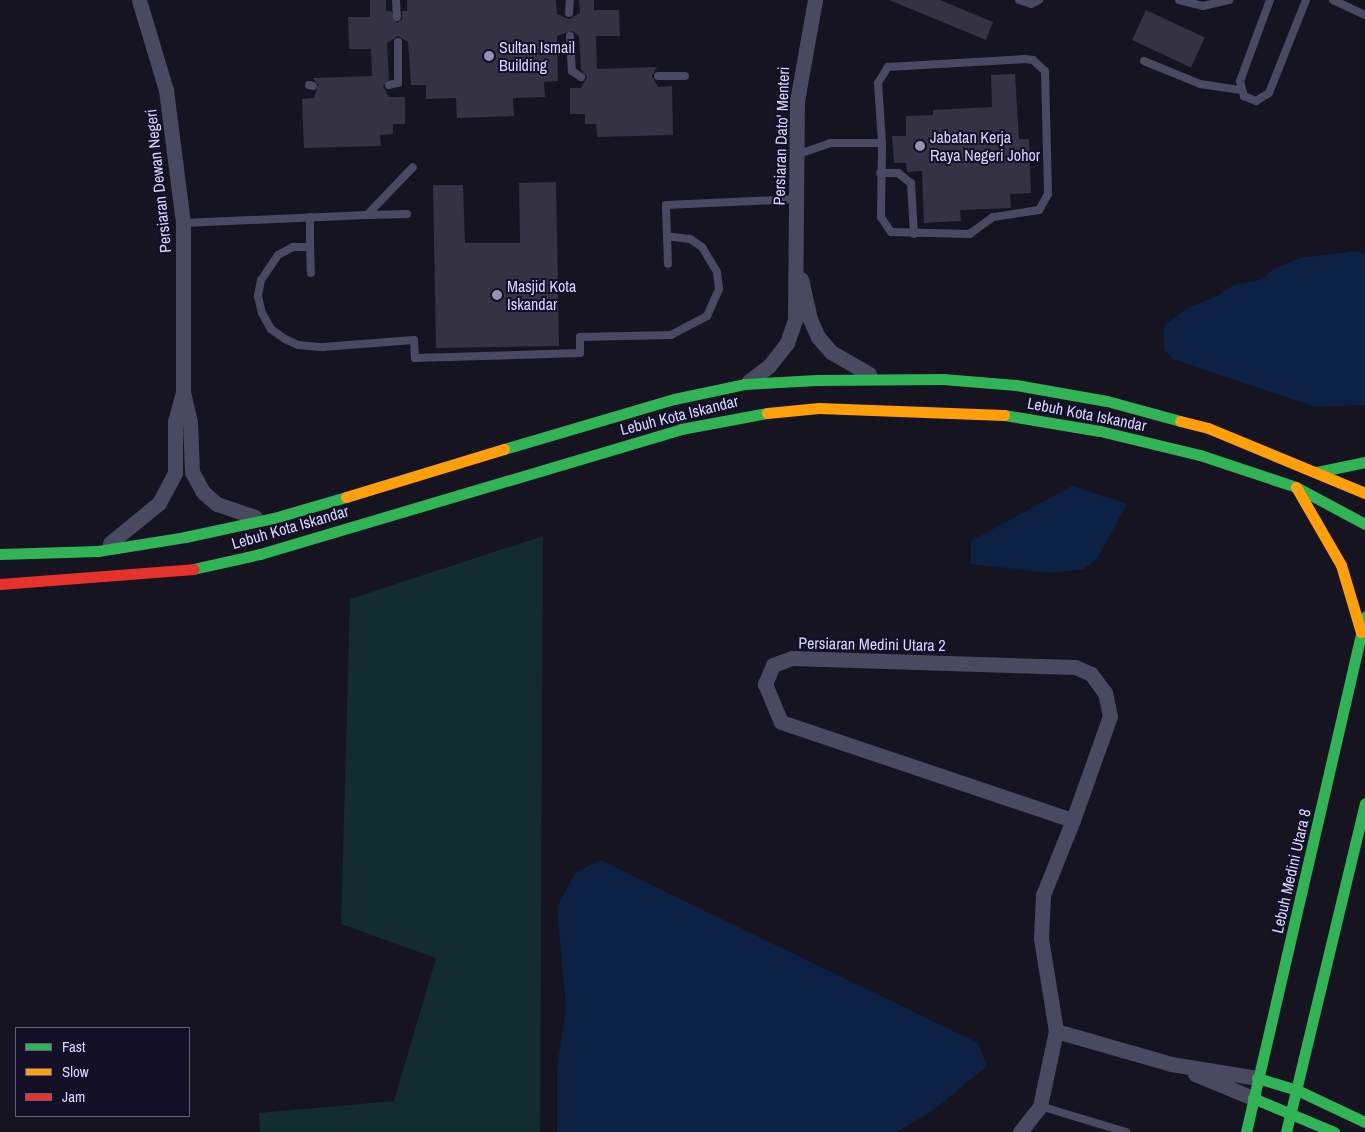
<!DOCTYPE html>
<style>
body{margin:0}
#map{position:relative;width:1365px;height:1132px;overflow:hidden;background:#161421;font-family:"Archivo Narrow",sans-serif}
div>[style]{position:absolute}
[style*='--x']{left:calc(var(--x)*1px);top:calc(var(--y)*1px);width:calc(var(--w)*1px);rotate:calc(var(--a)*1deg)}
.green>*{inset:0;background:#132c2d}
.water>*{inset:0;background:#0d2144}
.building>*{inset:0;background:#343243;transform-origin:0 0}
.lane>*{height:8px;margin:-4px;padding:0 4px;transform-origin:4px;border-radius:4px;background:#4a4962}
.street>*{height:15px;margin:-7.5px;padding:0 7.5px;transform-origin:7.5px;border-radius:7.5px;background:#4a4962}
.fast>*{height:11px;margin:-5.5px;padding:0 5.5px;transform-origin:5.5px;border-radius:5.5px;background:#30b455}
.slow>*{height:11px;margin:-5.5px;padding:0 5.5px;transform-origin:5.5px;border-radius:5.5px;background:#ff9f0a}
.jam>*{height:11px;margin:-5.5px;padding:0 5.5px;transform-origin:5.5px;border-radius:5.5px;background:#e5322d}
.dots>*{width:14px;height:14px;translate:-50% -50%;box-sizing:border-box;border:2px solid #130f26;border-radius:50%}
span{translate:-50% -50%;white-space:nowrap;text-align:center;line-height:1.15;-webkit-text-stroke:4px #130f26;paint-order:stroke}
.poi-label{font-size:16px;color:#d9d4ff}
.left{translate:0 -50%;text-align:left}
.street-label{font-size:16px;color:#d9d4ff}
.legend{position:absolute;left:15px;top:1027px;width:175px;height:90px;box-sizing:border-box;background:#130f26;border:1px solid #625e7d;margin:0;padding:6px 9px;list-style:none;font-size:15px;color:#d9d4ff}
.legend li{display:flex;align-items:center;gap:10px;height:25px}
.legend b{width:25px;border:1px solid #625e7d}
</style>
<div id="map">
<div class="green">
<div style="clip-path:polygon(543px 536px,540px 1132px,260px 1132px,259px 1113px,394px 1101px,436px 958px,341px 924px,350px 599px)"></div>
</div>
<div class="water">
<div style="clip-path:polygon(1356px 251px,1365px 254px,1365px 405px,1315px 407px,1173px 359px,1164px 349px,1164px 326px,1187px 308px,1217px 296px,1234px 285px,1261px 280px,1275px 268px,1300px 258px)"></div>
<div style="clip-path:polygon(1072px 486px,1127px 504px,1097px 559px,1083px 569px,1050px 573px,971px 564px,971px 541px)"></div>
<div style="clip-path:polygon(600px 860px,978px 1043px,987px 1066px,932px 1111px,897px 1132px,557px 1132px,557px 1069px,566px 1008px,557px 907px,575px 873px)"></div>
</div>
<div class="building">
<div style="clip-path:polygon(370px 0,386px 0,386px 11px,391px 11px,397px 23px,402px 19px,402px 11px,407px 11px,407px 0,556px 0,557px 14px,569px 19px,580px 13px,579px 0,594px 0,594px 10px,619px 10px,620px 36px,596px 36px,597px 69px,657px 67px,652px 76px,658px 87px,672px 86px,673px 135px,597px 137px,596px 124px,585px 124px,585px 114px,570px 114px,570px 88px,581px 88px,587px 77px,581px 70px,579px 36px,572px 31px,557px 36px,558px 81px,544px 82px,545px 97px,513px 98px,514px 116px,457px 118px,456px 98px,426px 99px,426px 85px,411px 85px,408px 42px,398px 36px,387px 43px,389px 79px,383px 86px,389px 97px,405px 97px,405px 124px,393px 124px,393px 134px,380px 135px,381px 146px,304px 148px,302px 99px,314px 98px,318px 85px,313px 78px,372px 76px,371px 49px,349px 49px,348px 17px,370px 17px)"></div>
<div style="clip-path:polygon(889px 0,940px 0,993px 22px,986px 40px)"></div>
<div style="left:1146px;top:10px;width:65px;height:33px;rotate:25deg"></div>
<div style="clip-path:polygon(1015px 74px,1019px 139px,1029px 139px,1031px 193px,1010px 194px,1011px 208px,960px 210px,961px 221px,924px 223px,922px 171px,907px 172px,906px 163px,894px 163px,892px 136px,906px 136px,906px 116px,933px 115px,933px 110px,992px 107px,991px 75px)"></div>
<div style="clip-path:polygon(556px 182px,559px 346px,436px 348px,433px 185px,463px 185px,465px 243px,520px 243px,519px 183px)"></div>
</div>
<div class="lane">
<div style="--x:396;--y:0;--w:17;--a:87"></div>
<div style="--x:1019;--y:0;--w:13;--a:18"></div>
<div style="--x:1031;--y:4;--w:9;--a:-27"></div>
<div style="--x:1179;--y:0;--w:25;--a:14"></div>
<div style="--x:1203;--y:6;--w:27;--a:-13"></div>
<div style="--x:1270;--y:0;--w:86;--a:110.3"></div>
<div style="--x:1240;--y:81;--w:16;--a:75"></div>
<div style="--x:1244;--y:96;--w:13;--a:23"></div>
<div style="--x:1256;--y:101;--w:15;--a:-32"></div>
<div style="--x:1269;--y:93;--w:100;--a:-68.3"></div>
<div style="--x:1333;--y:0;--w:35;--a:25"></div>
<div style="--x:569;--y:13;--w:13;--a:-86"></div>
<div style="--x:570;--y:36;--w:35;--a:87"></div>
<div style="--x:572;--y:71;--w:11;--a:34"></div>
<div style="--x:1144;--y:61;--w:61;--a:22.3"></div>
<div style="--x:1200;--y:84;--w:40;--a:8.5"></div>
<div style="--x:658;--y:76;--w:27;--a:0"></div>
<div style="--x:309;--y:85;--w:4;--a:14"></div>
<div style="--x:389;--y:85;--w:9;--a:-13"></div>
<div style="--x:398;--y:83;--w:41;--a:-90"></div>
<div style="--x:796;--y:155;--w:36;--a:-19"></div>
<div style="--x:830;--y:143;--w:52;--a:0"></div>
<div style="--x:882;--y:143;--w:60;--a:-93.8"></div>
<div style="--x:878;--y:83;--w:19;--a:-58"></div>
<div style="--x:888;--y:67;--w:137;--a:-3.3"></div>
<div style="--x:1025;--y:59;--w:8;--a:7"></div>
<div style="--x:1033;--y:60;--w:16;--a:43"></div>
<div style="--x:1045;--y:71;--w:123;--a:88.6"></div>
<div style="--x:1048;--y:194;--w:18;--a:119"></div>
<div style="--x:1039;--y:210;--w:47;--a:171.3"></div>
<div style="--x:993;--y:217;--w:29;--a:144"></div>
<div style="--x:970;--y:234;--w:79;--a:-178.5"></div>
<div style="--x:891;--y:232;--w:18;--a:-124"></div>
<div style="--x:881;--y:217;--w:74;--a:-89.2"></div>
<div style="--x:880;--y:173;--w:18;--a:0"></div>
<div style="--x:898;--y:173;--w:16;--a:38"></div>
<div style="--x:911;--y:183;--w:51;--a:86.6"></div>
<div style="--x:367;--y:215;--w:40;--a:-1.4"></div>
<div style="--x:310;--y:217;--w:30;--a:90"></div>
<div style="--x:310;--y:247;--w:17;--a:180"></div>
<div style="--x:293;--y:247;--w:17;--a:152"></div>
<div style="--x:278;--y:255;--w:30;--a:124"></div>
<div style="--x:261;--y:280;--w:16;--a:101"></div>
<div style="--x:258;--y:296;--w:17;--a:77"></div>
<div style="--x:262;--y:313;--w:18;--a:61"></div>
<div style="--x:271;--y:329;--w:17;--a:36"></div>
<div style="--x:285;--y:339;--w:14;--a:25"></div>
<div style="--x:298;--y:345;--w:25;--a:5"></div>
<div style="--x:323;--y:347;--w:91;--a:-4.4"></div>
<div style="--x:414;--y:340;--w:18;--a:87"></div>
<div style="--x:415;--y:358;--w:165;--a:-1.7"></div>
<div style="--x:580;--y:353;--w:16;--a:-90"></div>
<div style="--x:580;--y:337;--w:91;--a:-1.3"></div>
<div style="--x:671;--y:335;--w:41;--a:-27.8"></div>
<div style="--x:707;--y:316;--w:30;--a:-66"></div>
<div style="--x:719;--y:289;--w:17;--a:-97"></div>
<div style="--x:717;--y:272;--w:29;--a:-121"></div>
<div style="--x:702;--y:247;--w:14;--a:-146"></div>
<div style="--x:690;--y:239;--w:23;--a:-173"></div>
<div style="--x:667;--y:236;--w:31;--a:-92"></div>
<div style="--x:666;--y:205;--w:130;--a:-2.6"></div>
<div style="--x:183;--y:223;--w:184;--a:-2.5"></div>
<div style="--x:367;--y:215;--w:66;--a:-46.2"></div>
<div style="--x:667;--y:236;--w:28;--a:88"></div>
<div style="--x:310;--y:247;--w:26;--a:88"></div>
<div style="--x:1040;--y:1106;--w:90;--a:16.8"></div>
</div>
<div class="street">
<div style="--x:139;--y:0;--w:94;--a:73.3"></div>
<div style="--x:166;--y:90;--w:134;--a:82.7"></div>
<div style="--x:183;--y:223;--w:169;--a:90"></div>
<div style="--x:183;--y:392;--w:31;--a:77"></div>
<div style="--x:190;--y:422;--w:50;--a:87.7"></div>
<div style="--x:192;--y:472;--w:23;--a:61"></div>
<div style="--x:203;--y:492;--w:18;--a:41"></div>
<div style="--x:217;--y:504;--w:40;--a:18.9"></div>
<div style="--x:801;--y:279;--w:41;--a:77.3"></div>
<div style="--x:810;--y:319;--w:20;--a:66"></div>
<div style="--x:818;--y:337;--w:20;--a:49"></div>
<div style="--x:831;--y:352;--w:44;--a:30.1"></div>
<div style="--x:749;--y:381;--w:25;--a:-37"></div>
<div style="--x:769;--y:366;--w:29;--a:-52"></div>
<div style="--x:787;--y:343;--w:24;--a:-71"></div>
<div style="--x:795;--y:320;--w:219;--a:-89.5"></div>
<div style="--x:797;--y:101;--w:103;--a:-79.9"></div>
<div style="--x:110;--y:543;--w:63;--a:-39.2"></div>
<div style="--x:159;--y:503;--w:34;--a:-62"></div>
<div style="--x:175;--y:473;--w:51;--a:-90"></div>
<div style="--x:175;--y:422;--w:30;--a:-75"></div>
<div style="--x:1056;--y:1031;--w:120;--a:16"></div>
<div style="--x:1171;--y:1064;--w:87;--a:9.2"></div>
<div style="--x:1195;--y:1074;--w:63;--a:22.5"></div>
<div style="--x:1020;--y:1132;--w:33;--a:-52"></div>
<div style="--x:1040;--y:1106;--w:77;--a:-78"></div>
<div style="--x:1056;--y:1031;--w:94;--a:-99.2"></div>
<div style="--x:1041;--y:938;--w:43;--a:-87.3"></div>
<div style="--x:1043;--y:895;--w:81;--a:-68.2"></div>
<div style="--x:1073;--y:820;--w:110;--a:-70.4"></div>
<div style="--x:1110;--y:716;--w:24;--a:-102"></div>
<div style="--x:1105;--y:693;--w:24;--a:-126"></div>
<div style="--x:1091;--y:674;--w:17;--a:-156"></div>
<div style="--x:1075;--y:667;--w:283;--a:-178.2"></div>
<div style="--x:792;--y:658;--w:20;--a:160"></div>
<div style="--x:773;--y:665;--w:21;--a:113"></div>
<div style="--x:765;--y:684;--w:41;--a:67.2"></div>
<div style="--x:781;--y:722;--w:308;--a:18.6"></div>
</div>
<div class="fast">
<div style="--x:1004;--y:415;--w:97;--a:9.5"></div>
<div style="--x:1100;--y:431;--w:103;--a:13.5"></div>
<div style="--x:1200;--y:455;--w:101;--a:18.4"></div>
<div style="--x:1296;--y:487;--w:78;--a:28.2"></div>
<div style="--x:504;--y:449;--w:177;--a:-16.4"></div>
<div style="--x:674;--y:399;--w:73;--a:-11.9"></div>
<div style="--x:745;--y:384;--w:72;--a:-3.2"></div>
<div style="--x:817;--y:380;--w:126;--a:-0.5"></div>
<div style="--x:943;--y:379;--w:73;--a:4.7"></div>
<div style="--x:1016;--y:385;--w:92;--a:10"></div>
<div style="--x:1107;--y:401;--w:76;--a:15.3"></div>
<div style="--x:1317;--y:472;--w:49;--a:-11.8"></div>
<div style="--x:0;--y:554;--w:98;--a:-1.8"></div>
<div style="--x:98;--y:551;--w:88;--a:-9.1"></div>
<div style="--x:185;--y:537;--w:91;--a:-12.1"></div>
<div style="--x:274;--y:518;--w:75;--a:-16.3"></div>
<div style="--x:193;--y:569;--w:69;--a:-12.6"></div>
<div style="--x:260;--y:554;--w:439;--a:-16.5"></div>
<div style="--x:681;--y:429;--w:87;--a:-10.5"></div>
<div style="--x:1257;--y:1078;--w:42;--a:16.7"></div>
<div style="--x:1297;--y:1090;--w:75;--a:25.2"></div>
<div style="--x:1253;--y:1098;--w:88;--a:22.8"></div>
<div style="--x:1246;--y:1132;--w:529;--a:-76.99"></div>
<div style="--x:1286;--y:1132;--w:338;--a:-76.5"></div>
</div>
<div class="slow">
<div style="--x:767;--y:413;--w:52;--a:-5.5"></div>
<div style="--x:819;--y:408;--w:185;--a:2.2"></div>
<div style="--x:1180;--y:421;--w:29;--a:14"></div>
<div style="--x:1208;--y:428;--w:170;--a:22.5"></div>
<div style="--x:1296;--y:487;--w:90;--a:60"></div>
<div style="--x:1341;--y:565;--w:70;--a:73.4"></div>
<div style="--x:346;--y:497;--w:165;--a:-16.9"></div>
</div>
<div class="jam">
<div style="--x:0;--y:584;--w:194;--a:-4.4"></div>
</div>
<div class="dots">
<div style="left:489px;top:56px;background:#9591b1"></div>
<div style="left:920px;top:146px;background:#9591b1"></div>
<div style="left:497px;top:295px;background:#9591b1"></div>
</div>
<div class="poi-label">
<span class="left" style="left:499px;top:56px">Sultan Ismail<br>Building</span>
<span class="left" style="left:930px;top:146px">Jabatan Kerja<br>Raya Negeri Johor</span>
<span class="left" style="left:507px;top:295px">Masjid Kota<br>Iskandar</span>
</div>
<div class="street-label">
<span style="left:781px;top:136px;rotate:-88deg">Persiaran Dato' Menteri</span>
<span style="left:158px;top:181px;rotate:-96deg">Persiaran Dewan Negeri</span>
<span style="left:1087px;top:414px;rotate:11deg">Lebuh Kota Iskandar</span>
<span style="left:679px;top:415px;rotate:-14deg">Lebuh Kota Iskandar</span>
<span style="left:290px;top:527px;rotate:-16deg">Lebuh Kota Iskandar</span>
<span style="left:872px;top:644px;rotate:1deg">Persiaran Medini Utara 2</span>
<span style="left:1291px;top:871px;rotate:-77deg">Lebuh Medini Utara 8</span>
</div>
<ul class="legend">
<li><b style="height:6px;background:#30b455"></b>Fast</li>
<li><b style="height:6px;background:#ff9f0a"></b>Slow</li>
<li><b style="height:6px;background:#e5322d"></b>Jam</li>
</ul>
</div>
